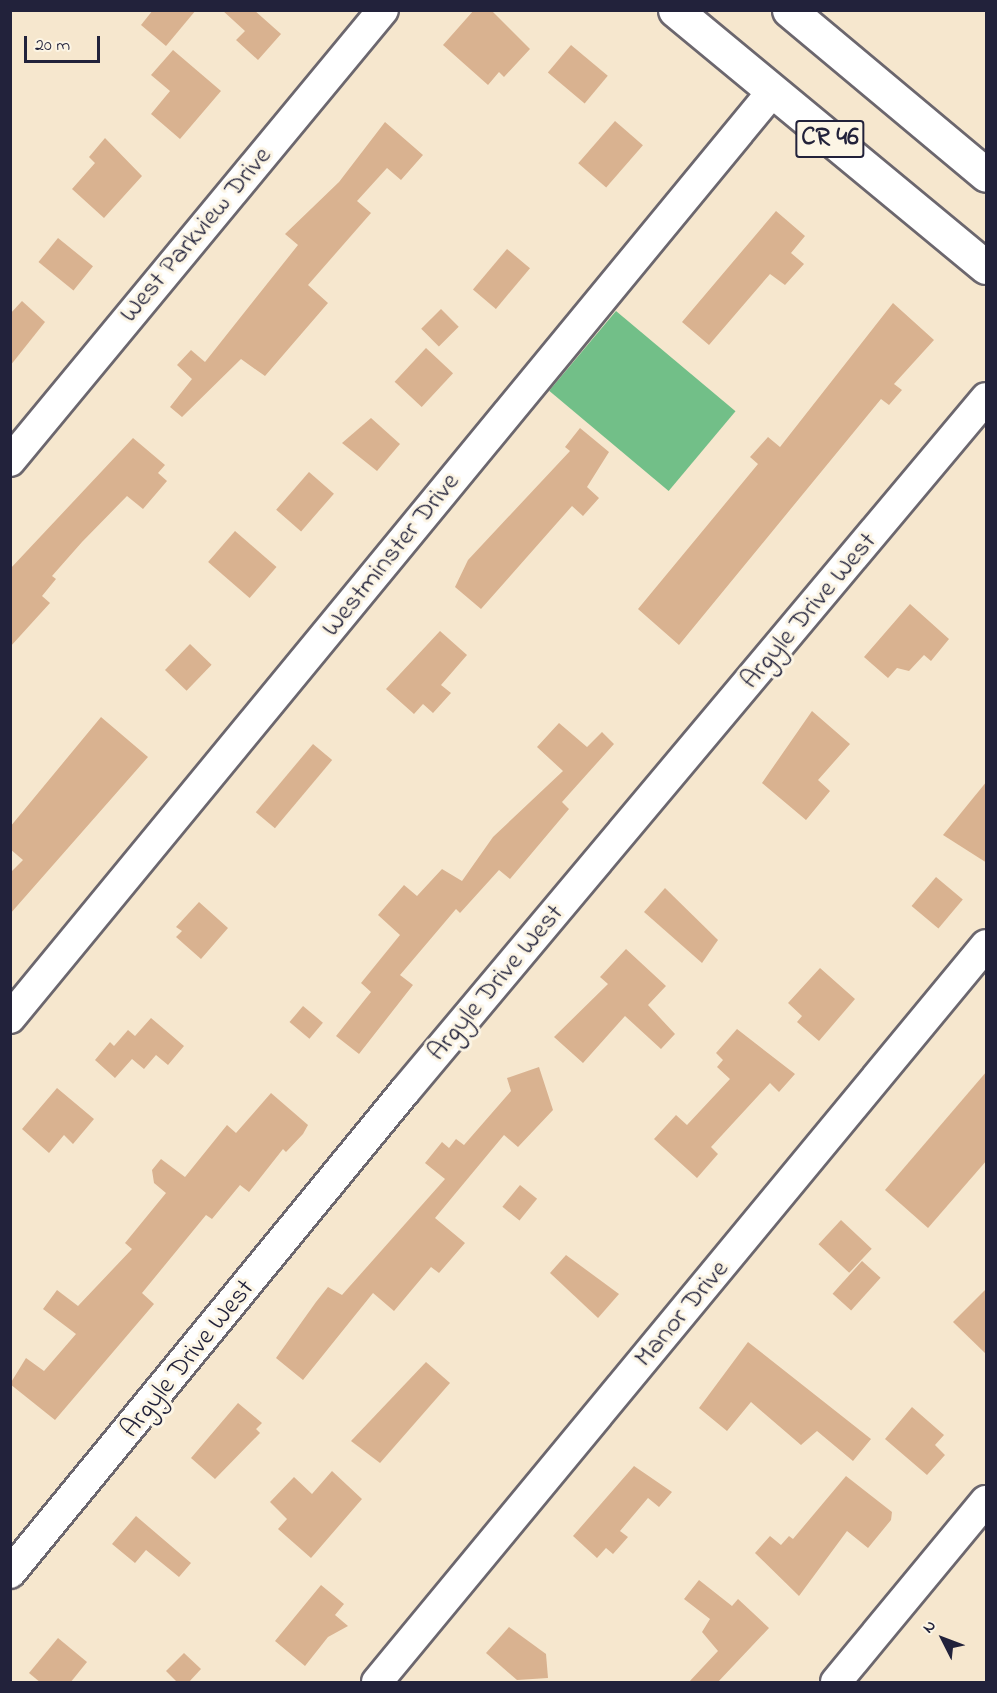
<!DOCTYPE html>
<style>
body{margin:0}
#map{position:relative;width:997px;height:1693px;overflow:hidden;background:#f6e7ce;font-family:"Indie Flower",sans-serif}
div>[style]{position:absolute}
[style*='--x']{left:calc(var(--x)*1px);top:calc(var(--y)*1px);width:calc(var(--w)*1px);rotate:calc(var(--a)*1deg)}
.forest>*{inset:0;background:#72bf88;transform-origin:0 0}
.building>*{inset:0;background:#d9b290;transform-origin:0 0}
.roads{filter:drop-shadow(2px 0 #6c676e) drop-shadow(-2px 0 #6c676e) drop-shadow(0 2px #6c676e) drop-shadow(0 -2px #6c676e)}
.minor>*{height:30px;margin:-15px;padding:0 15px;transform-origin:15px;border-radius:15px;background:#fff}
.highway>*{height:33px;margin:-16.5px;padding:0 16.5px;transform-origin:16.5px;border-radius:16.5px;background:#fff}
span{translate:-50% -50%;white-space:nowrap;text-align:center;line-height:1.15;-webkit-text-stroke:6px #fcf5e5;paint-order:stroke}
.shield-label span{padding:2px 4px;background:#fcf5e5;border:2px solid;border-radius:4px;-webkit-text-stroke-width:0}
.shield-label{font-size:26px;color:#22223b;font-weight:700}
.street-label{font-size:27px;color:#22223b}
.frame{position:absolute;inset:0;border:12px solid #22223b;pointer-events:none}
.north{position:absolute;left:913px;top:1609px;width:60px;height:60px;-webkit-text-stroke:4px #fcf5e5;paint-order:stroke;rotate:312deg;font-size:16px;font-weight:700;line-height:24px;text-align:center;color:#22223b}
.north::after{content:'';display:block;margin:auto;width:21px;height:27px;background:#22223b;clip-path:polygon(50% 0,100% 100%,50% 72%,0 100%)}
.scale{position:absolute;left:24px;top:36px;width:76px;height:27px;box-sizing:border-box;border:3px solid #22223b;border-top:0;padding-left:8px;font-size:18px;line-height:21px;white-space:nowrap;color:#22223b;-webkit-text-stroke:4px #fcf5e5;paint-order:stroke}
</style>
<div id="map">
<div class="forest">
<div style="left:616px;top:311px;width:156px;height:104px;rotate:40deg"></div>
</div>
<div class="building">
<div style="clip-path:polygon(153px 10px,196px 10px,166px 46px,141px 25px)"></div>
<div style="clip-path:polygon(222px 10px,254px 10px,281px 34px,258px 60px,236px 40px,245px 31px)"></div>
<div style="clip-path:polygon(474px 10px,491px 10px,530px 49px,504px 77px,499px 72px,488px 85px,443px 45px)"></div>
<div style="left:571px;top:45px;width:48px;height:36px;rotate:40deg"></div>
<div style="clip-path:polygon(173px 50px,221px 91px,180px 139px,151px 114px,170px 91px,151px 75px)"></div>
<div style="left:615px;top:121px;width:37px;height:56px;rotate:41deg"></div>
<div style="clip-path:polygon(385px 122px,423px 155px,401px 180px,387px 168px,357px 201px,371px 213px,308px 285px,328px 303px,265px 376px,241px 359px,182px 417px,170px 407px,192px 379px,177px 365px,191px 350px,205px 362px,298px 245px,285px 234px,339px 182px)"></div>
<div style="clip-path:polygon(105px 138px,142px 176px,104px 218px,72px 189px,95px 163px,89px 157px)"></div>
<div style="clip-path:polygon(776px 211px,805px 236px,791px 253px,804px 264px,785px 285px,770px 274px,709px 345px,682px 322px)"></div>
<div style="left:58px;top:238px;width:45px;height:31px;rotate:39deg"></div>
<div style="left:507px;top:249px;width:30px;height:53px;rotate:40deg"></div>
<div style="clip-path:polygon(22px 301px,45px 322px,10px 366px,10px 314px)"></div>
<div style="clip-path:polygon(893px 303px,934px 340px,894px 384px,902px 390px,889px 405px,881px 399px,679px 645px,638px 609px,758px 464px,750px 457px,768px 437px,780px 447px)"></div>
<div style="left:441px;top:309px;width:25px;height:28px;rotate:45deg"></div>
<div style="left:426px;top:348px;width:37px;height:46px;rotate:43deg"></div>
<div style="clip-path:polygon(371px 418px,400px 444px,377px 471px,342px 443px)"></div>
<div style="clip-path:polygon(580px 428px,609px 452px,587px 487px,599px 498px,583px 516px,572px 506px,481px 609px,455px 587px,468px 560px,570px 451px,565px 447px)"></div>
<div style="clip-path:polygon(133px 438px,165px 465px,158px 473px,167px 481px,143px 509px,127px 496px,82px 542px,52px 576px,56px 579px,42px 596px,50px 603px,10px 647px,10px 569px)"></div>
<div style="left:309px;top:472px;width:33px;height:50px;rotate:41deg"></div>
<div style="left:235px;top:531px;width:55px;height:41px;rotate:41deg"></div>
<div style="clip-path:polygon(910px 604px,949px 639px,931px 661px,924px 655px,909px 671px,897px 668px,888px 678px,864px 657px)"></div>
<div style="clip-path:polygon(440px 631px,467px 655px,441px 685px,451px 693px,433px 713px,423px 704px,414px 714px,386px 689px)"></div>
<div style="left:190px;top:644px;width:30px;height:36px;rotate:44deg"></div>
<div style="clip-path:polygon(812px 711px,850px 744px,818px 780px,830px 791px,806px 820px,762px 783px)"></div>
<div style="clip-path:polygon(101px 717px,148px 757px,10px 914px,10px 873px,23px 860px,10px 849px,10px 827px)"></div>
<div style="clip-path:polygon(559px 723px,587px 747px,602px 732px,614px 744px,562px 802px,569px 809px,510px 879px,499px 870px,460px 913px,456px 909px,400px 975px,413px 985px,359px 1054px,336px 1036px,371px 992px,361px 983px,400px 935px,378px 915px,404px 885px,417px 896px,442px 869px,462px 881px,493px 837px,563px 771px,537px 747px)"></div>
<div style="left:313px;top:744px;width:25px;height:89px;rotate:40deg"></div>
<div style="clip-path:polygon(987px 781px,987px 863px,943px 835px)"></div>
<div style="left:936px;top:877px;width:35px;height:38px;rotate:40deg"></div>
<div style="clip-path:polygon(665px 888px,718px 940px,702px 963px,644px 912px)"></div>
<div style="clip-path:polygon(199px 902px,228px 928px,201px 959px,176px 937px,182px 931px,176px 927px)"></div>
<div style="clip-path:polygon(626px 949px,666px 986px,648px 1005px,675px 1034px,661px 1049px,625px 1016px,583px 1063px,554px 1037px,608px 984px,600px 977px)"></div>
<div style="clip-path:polygon(820px 968px,855px 999px,819px 1041px,797px 1022px,802px 1016px,788px 1003px)"></div>
<div style="left:303px;top:1006px;width:26px;height:21px;rotate:40deg"></div>
<div style="clip-path:polygon(151px 1018px,184px 1046px,168px 1065px,156px 1055px,144px 1069px,132px 1059px,115px 1078px,95px 1060px,110px 1042px,114px 1046px,128px 1030px,135px 1036px)"></div>
<div style="clip-path:polygon(737px 1029px,795px 1074px,779px 1092px,770px 1083px,711px 1147px,718px 1154px,697px 1178px,654px 1139px,676px 1115px,687px 1125px,730px 1079px,717px 1067px,723px 1060px,716px 1053px)"></div>
<div style="clip-path:polygon(539px 1067px,553px 1110px,518px 1147px,504px 1135px,435px 1218px,465px 1243px,439px 1273px,431px 1267px,394px 1311px,373px 1293px,303px 1380px,276px 1358px,316px 1302px,328px 1287px,342px 1295px,445px 1179px,425px 1163px,442px 1142px,449px 1148px,456px 1139px,464px 1145px,511px 1091px,507px 1078px)"></div>
<div style="clip-path:polygon(987px 1071px,987px 1160px,928px 1228px,885px 1190px)"></div>
<div style="clip-path:polygon(57px 1088px,94px 1119px,73px 1144px,64px 1135px,49px 1153px,22px 1129px)"></div>
<div style="clip-path:polygon(271px 1093px,308px 1125px,303px 1134px,286px 1152px,283px 1149px,249px 1192px,240px 1185px,212px 1219px,206px 1215px,142px 1293px,154px 1304px,55px 1420px,10px 1384px,26px 1358px,44px 1371px,76px 1334px,43px 1309px,57px 1290px,78px 1306px,132px 1249px,125px 1243px,166px 1193px,154px 1183px,152px 1170px,161px 1159px,185px 1177px,227px 1125px,236px 1133px)"></div>
<div style="left:520px;top:1185px;width:22px;height:28px;rotate:39deg"></div>
<div style="left:841px;top:1220px;width:42px;height:33px;rotate:43deg"></div>
<div style="clip-path:polygon(566px 1255px,619px 1294px,598px 1318px,550px 1273px)"></div>
<div style="left:862px;top:1261px;width:25px;height:44px;rotate:42deg"></div>
<div style="clip-path:polygon(987px 1288px,987px 1355px,953px 1322px)"></div>
<div style="clip-path:polygon(748px 1342px,871px 1439px,853px 1461px,817px 1431px,801px 1445px,751px 1402px,727px 1431px,699px 1408px)"></div>
<div style="clip-path:polygon(426px 1362px,450px 1383px,380px 1463px,351px 1441px)"></div>
<div style="clip-path:polygon(238px 1403px,262px 1423px,256px 1429px,260px 1433px,215px 1479px,191px 1458px)"></div>
<div style="clip-path:polygon(912px 1407px,944px 1435px,935px 1445px,945px 1455px,927px 1475px,885px 1439px)"></div>
<div style="clip-path:polygon(634px 1466px,672px 1492px,659px 1507px,648px 1498px,620px 1531px,628px 1537px,613px 1554px,606px 1548px,597px 1558px,573px 1536px)"></div>
<div style="clip-path:polygon(332px 1471px,362px 1499px,311px 1558px,278px 1529px,287px 1519px,270px 1502px,294px 1477px,312px 1494px)"></div>
<div style="clip-path:polygon(846px 1476px,892px 1512px,891px 1520px,868px 1548px,847px 1531px,799px 1596px,755px 1553px,770px 1536px,781px 1545px,789px 1536px,793px 1539px)"></div>
<div style="clip-path:polygon(136px 1516px,191px 1563px,179px 1577px,146px 1550px,135px 1563px,112px 1544px)"></div>
<div style="clip-path:polygon(699px 1580px,732px 1606px,738px 1599px,769px 1628px,717px 1683px,688px 1683px,718px 1651px,702px 1632px,710px 1619px,684px 1599px)"></div>
<div style="clip-path:polygon(321px 1585px,344px 1604px,335px 1615px,348px 1626px,328px 1637px,305px 1666px,275px 1641px)"></div>
<div style="clip-path:polygon(509px 1627px,546px 1654px,548px 1678px,517px 1680px,486px 1653px)"></div>
<div style="clip-path:polygon(58px 1638px,87px 1662px,70px 1683px,41px 1683px,29px 1673px)"></div>
<div style="clip-path:polygon(184px 1653px,201px 1669px,188px 1683px,178px 1683px,166px 1671px)"></div>
</div>
<div class="roads">
<div class="minor">
<div style="--x:10;--y:461;--w:585;--a:-50.41"></div>
<div style="--x:10;--y:1018;--w:1199;--a:-50.55"></div>
<div style="--x:10;--y:1573;--w:623;--a:-50.67"></div>
<div style="--x:405;--y:1091;--w:904;--a:-50.02"></div>
<div style="--x:377;--y:1682;--w:956;--a:-50.43"></div>
<div style="--x:836;--y:1682;--w:235;--a:-50.4"></div>
</div>
<div class="highway">
<div style="--x:675;--y:10;--w:403;--a:39.6"></div>
<div style="--x:789;--y:10;--w:257;--a:39.9"></div>
</div>
</div>
<div class="shield-label">
<span style="left:830px;top:139px">CR 46</span>
</div>
<div class="street-label">
<span style="left:196px;top:235px;rotate:-50deg">West Parkview Drive</span>
<span style="left:391px;top:555px;rotate:-51deg">Westminster Drive</span>
<span style="left:809px;top:611px;rotate:-50deg">Argyle Drive West</span>
<span style="left:496px;top:983px;rotate:-50deg">Argyle Drive West</span>
<span style="left:682px;top:1314px;rotate:-50deg">Manor Drive</span>
<span style="left:188px;top:1359px;rotate:-51deg">Argyle Drive West</span>
</div>
<div class="frame"></div>
<div class="north">N</div>
<div class="scale">20 m</div>
</div>
